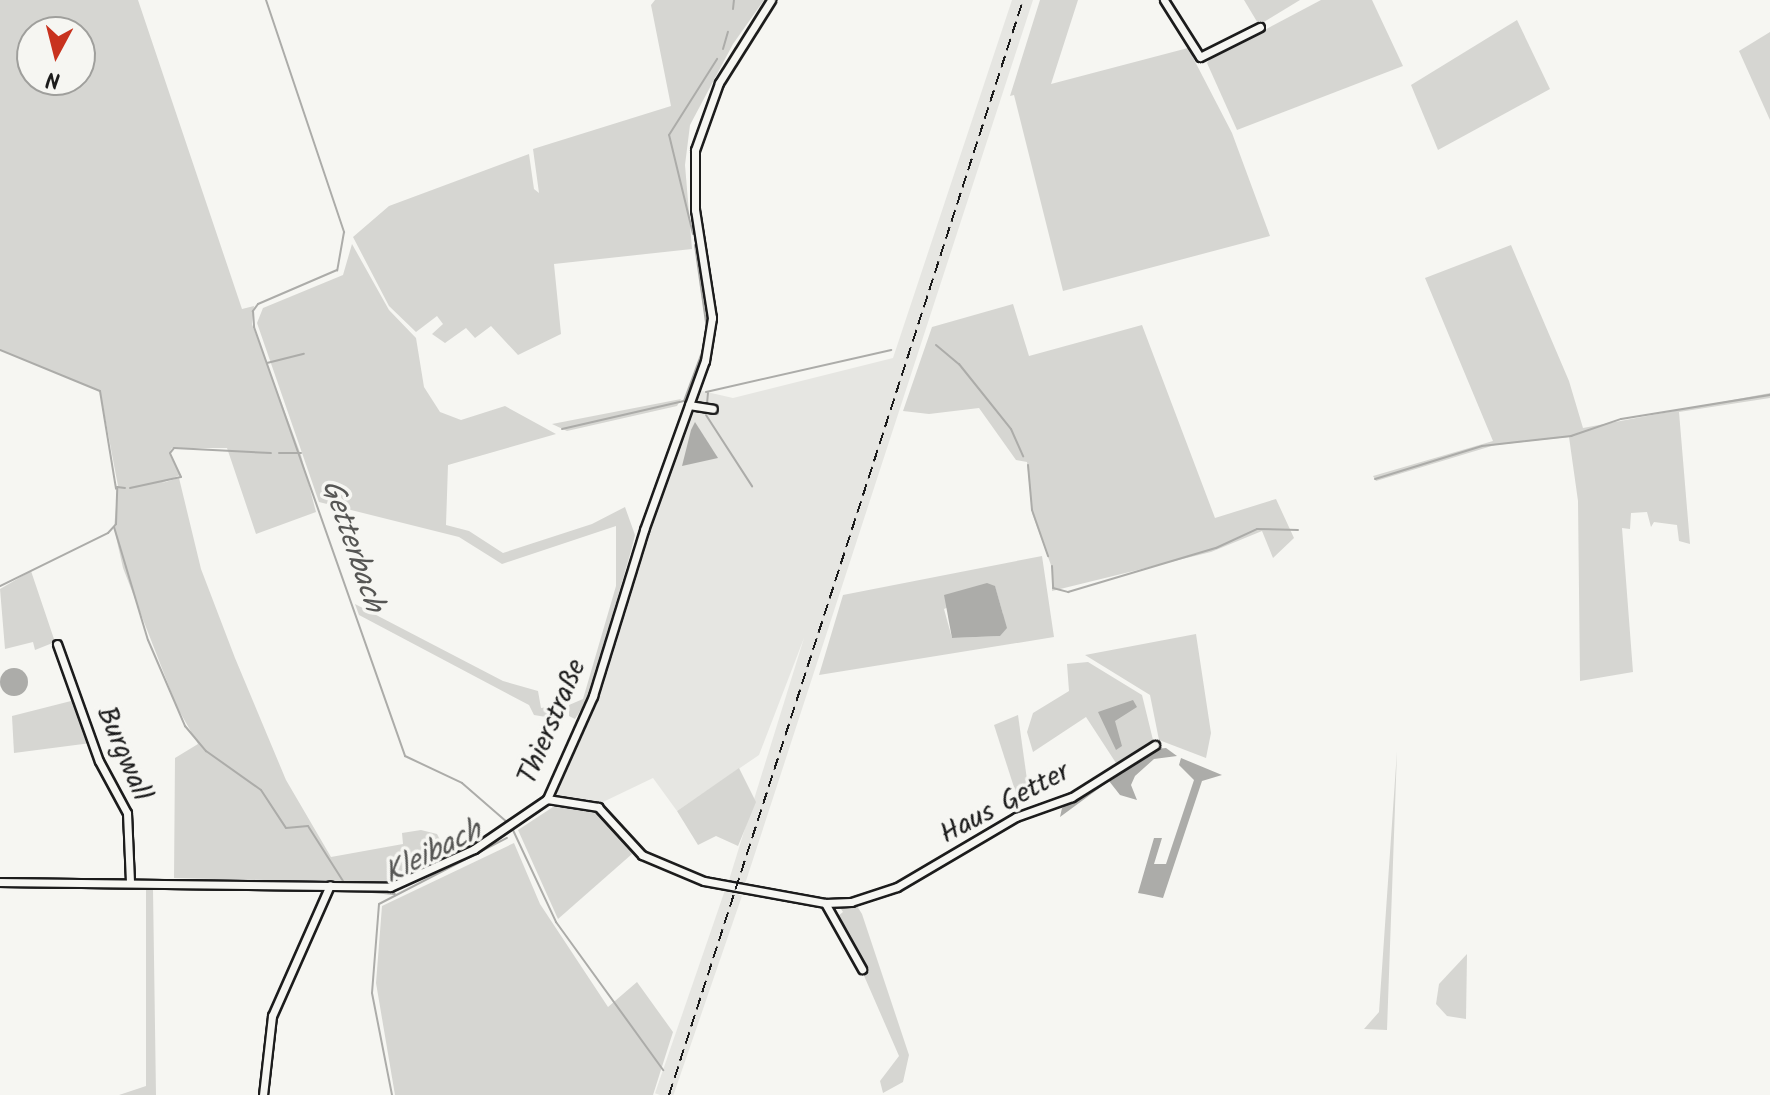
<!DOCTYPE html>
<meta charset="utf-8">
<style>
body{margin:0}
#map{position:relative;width:1770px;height:1095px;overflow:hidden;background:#f6f6f2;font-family:Kalam,sans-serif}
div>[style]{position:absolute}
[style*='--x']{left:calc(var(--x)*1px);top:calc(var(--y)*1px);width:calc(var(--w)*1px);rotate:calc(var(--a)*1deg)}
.built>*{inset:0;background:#e6e6e2;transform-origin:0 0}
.green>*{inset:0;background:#d6d6d2}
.water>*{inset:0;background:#acaca9}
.round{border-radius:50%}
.stream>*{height:2px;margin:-1px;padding:0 1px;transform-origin:1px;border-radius:1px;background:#acaca9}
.roads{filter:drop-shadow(2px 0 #1c1c1c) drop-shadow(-2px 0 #1c1c1c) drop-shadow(0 2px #1c1c1c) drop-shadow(0 -2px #1c1c1c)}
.street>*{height:7px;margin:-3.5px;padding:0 3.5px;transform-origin:3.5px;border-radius:3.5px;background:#f6f6f2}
.rail>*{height:2px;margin-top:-1px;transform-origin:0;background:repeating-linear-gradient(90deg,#1c1c1c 0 12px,transparent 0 18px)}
span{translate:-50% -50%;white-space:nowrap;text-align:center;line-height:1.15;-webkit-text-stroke:7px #f6f6f2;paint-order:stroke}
.street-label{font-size:28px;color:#1c1c1c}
.water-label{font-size:30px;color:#565654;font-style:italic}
.north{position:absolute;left:16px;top:16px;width:80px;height:80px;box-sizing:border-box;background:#f6f6f2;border:2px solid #9f9f9c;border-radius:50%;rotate:187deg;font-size:22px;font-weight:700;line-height:32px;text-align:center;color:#1c1c1c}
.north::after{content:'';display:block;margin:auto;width:28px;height:36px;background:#c8321e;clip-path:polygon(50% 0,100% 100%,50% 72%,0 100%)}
</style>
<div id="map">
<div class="built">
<div style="clip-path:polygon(1012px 0,1033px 0,745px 884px,729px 880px,804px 638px,759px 755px,677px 811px,653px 778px,603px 802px,552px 797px,576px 734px,596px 706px,648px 527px,698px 390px,733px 398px,893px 358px)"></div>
<div style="left:725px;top:890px;width:18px;height:215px;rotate:19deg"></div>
</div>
<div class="green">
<div style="clip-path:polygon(evenodd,0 0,138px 0,242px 309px,254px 306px,252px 324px,301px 455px,316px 512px,256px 534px,227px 448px,172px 448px,169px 453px,180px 475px,162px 483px,179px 478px,201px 569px,235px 658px,286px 780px,331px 857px,403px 844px,402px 833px,421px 830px,437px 834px,449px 857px,390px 883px,174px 878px,175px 758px,198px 744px,177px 707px,123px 568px,114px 528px,118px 486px,100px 391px,0 350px,0 0,32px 32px,80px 32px,80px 80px,32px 80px,32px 32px)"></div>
<div style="clip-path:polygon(655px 0,764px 0,733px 44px,690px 125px,685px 165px,692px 249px,554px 264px,561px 334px,518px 355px,491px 326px,475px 338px,466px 328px,445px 343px,432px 334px,443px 324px,437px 316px,416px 332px,389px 306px,353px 237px,389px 206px,529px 154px,534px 189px,539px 193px,533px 149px,671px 106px,651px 5px)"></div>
<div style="clip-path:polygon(1040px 0,1078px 0,1051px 84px,1188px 48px,1232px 133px,1270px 236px,1063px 291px,1014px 95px,1010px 96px)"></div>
<div style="clip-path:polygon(1244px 0,1300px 0,1259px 25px)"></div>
<div style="clip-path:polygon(1321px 0,1372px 0,1403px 66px,1237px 130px,1207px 63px,1210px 59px)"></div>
<div style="clip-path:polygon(1517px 20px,1550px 89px,1438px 150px,1411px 85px)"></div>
<div style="clip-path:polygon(1770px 32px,1770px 120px,1739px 51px)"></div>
<div style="clip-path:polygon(352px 244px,389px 310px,416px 338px,424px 387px,440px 412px,461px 420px,505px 406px,556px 434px,448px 465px,446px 525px,469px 531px,503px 553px,592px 524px,625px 507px,635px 535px,631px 551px,588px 699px,575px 719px,569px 716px,569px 705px,583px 699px,616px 586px,616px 526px,502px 564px,459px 537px,319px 502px,257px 323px,263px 308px,343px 275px)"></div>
<div style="clip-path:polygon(1511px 245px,1569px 381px,1583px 428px,1770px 393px,1770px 398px,1679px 412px,1690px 544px,1679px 541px,1677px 525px,1654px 522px,1651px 527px,1647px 512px,1631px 513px,1630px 529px,1622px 528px,1633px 672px,1580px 681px,1578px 501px,1569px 437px,1495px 445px,1376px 481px,1373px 476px,1493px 441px,1425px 278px)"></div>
<div style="clip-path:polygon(1013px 304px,1029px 356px,1142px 325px,1215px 518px,1276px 499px,1294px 538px,1273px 558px,1262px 531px,1211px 552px,1052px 591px,1052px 568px,1032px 513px,1027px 462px,1016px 460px,979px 408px,929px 414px,903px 411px,932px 327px)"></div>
<div style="clip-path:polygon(681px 399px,677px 406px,567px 431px,552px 424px)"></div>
<div style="clip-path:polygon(evenodd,1042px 556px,1054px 637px,819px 675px,843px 595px,1042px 556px,995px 587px,1003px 614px,1000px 636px,952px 638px,944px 609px,995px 587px)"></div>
<div style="clip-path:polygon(31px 571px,55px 642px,35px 650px,33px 642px,5px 649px,0 589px)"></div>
<div style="clip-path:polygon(355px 604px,503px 681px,538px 691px,541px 708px,561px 705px,562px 714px,558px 719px,534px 715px,529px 705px,359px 615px)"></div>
<div style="clip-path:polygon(1196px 634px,1211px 733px,1206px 758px,1159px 740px,1150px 695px,1085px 655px)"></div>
<div style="clip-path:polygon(1088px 662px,1142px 695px,1153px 740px,1116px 763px,1086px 717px,1033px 752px,1027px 732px,1033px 713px,1069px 691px,1067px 664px)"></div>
<div style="clip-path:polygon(75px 700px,91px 743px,14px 753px,12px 716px)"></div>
<div style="clip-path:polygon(1018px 715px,1029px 794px,1020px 806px,994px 725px)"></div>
<div style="clip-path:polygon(1397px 751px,1387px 1030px,1364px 1029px,1379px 1012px)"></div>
<div style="clip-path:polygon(739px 768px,756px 802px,738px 846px,716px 836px,698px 845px,677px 811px)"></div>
<div style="clip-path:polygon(553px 807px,590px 808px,601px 813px,632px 854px,558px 919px,518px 830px)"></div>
<div style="clip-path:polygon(514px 843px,540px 904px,608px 1007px,637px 982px,673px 1032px,653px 1095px,395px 1095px,376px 983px,382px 906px)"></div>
<div style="clip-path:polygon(153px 889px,156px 1095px,119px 1095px,146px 1086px,146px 890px)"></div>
<div style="clip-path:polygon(839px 906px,857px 906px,862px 914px,909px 1055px,903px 1082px,883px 1093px,880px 1081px,899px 1056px,838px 916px,843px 912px)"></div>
<div style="clip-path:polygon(1467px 954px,1466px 1019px,1447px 1016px,1436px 1004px,1439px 984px)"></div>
</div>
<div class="water">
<div style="clip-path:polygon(695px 422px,718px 458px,682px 466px,691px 430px)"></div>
<div style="clip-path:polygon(987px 583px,995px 586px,1007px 628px,1000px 636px,952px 638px,944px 595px)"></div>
<div class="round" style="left:0;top:668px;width:28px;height:28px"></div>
<div style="clip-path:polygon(1133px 700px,1137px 707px,1115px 721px,1122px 746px,1116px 750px,1098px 712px)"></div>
<div style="clip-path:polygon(1166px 748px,1177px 756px,1154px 759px,1135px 776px,1131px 785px,1137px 800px,1120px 795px,1109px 781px,1060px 817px,1062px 808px,1109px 778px,1155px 749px)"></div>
<div style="clip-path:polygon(1181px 758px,1222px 775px,1202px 781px,1163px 898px,1144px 894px,1138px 893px,1154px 838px,1162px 838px,1154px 864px,1166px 864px,1194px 780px,1179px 765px)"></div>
</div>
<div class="stream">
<div style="--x:266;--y:0;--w:245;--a:71.4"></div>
<div style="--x:344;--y:232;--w:39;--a:100"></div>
<div style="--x:337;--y:270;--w:86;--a:156.7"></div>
<div style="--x:258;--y:304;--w:9;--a:126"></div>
<div style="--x:253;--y:311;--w:16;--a:86"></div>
<div style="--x:254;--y:327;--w:455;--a:70.6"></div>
<div style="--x:405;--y:756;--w:63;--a:25.3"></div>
<div style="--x:462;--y:783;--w:61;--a:41"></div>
<div style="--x:733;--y:9;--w:9;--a:-84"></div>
<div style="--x:723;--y:49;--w:18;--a:-74"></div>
<div style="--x:693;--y:234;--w:102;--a:-103.6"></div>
<div style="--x:669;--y:135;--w:90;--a:-57.7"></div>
<div style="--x:695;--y:245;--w:85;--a:81.9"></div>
<div style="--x:936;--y:345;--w:30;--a:40"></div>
<div style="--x:959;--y:364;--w:83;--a:51.3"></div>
<div style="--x:1011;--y:429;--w:30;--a:66"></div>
<div style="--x:0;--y:350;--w:108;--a:22.3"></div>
<div style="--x:100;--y:391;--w:99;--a:80.7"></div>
<div style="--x:267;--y:363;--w:38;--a:-14"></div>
<div style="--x:706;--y:392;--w:190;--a:-12.8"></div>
<div style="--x:707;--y:404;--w:11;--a:-85"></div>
<div style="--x:706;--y:415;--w:85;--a:57.1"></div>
<div style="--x:562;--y:429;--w:125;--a:-12.9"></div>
<div style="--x:684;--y:401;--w:58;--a:-69.7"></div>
<div style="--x:279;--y:453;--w:22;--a:0"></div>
<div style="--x:1028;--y:465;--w:45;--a:84.9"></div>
<div style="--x:1032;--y:510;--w:49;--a:70.8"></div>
<div style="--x:1375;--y:479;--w:112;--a:-17.1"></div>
<div style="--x:1482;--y:446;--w:90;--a:-6.4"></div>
<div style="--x:1571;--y:436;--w:53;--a:-18.8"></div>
<div style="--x:1621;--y:419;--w:151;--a:-9.2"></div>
<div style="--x:130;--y:488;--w:52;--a:-12.2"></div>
<div style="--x:181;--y:477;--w:26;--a:-115"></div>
<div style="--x:170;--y:453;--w:6;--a:-51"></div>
<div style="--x:174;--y:448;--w:97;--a:3"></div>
<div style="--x:114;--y:527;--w:118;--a:73.3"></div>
<div style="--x:148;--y:640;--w:94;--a:66.7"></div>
<div style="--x:185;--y:726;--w:33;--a:50"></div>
<div style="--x:206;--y:751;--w:67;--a:35.3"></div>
<div style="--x:261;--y:790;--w:45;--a:56.7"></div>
<div style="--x:286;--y:828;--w:22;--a:-5"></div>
<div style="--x:308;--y:826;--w:69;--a:57.5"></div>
<div style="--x:1052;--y:566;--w:22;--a:87"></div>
<div style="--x:1053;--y:588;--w:16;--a:15"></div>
<div style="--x:1068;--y:592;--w:154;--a:-16.6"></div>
<div style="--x:1216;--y:548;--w:45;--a:-24.9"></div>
<div style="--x:1257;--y:529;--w:41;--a:1.4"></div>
<div style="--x:0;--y:586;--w:120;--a:-26.1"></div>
<div style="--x:108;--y:533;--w:12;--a:-48"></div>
<div style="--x:116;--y:524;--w:37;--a:-88"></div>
<div style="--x:117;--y:487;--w:8;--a:7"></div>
<div style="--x:512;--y:828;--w:104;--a:64.9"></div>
<div style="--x:556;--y:922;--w:183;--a:54.1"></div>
<div style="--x:0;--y:886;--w:5;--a:11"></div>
<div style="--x:12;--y:887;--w:73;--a:0.8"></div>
<div style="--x:93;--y:888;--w:55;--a:1"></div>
<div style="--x:159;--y:889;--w:100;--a:0"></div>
<div style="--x:349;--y:890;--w:46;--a:5"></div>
<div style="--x:392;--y:1095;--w:104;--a:-101.1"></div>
<div style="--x:372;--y:993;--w:89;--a:-85.5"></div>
<div style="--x:379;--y:904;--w:144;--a:-27.3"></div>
</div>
<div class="roads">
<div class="street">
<div style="--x:1164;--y:0;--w:67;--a:57.7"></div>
<div style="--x:1200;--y:57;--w:67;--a:-26.6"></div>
<div style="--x:689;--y:405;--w:24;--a:9"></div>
<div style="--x:57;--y:644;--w:124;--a:70.3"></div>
<div style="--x:99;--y:761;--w:59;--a:61.7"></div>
<div style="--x:127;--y:813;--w:70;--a:87.5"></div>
<div style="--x:547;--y:799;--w:52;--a:8.9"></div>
<div style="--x:598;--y:807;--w:65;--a:47.5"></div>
<div style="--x:642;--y:855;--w:67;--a:22.8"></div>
<div style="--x:704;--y:881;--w:123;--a:10.3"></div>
<div style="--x:825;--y:903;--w:26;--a:-2"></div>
<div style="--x:851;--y:902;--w:48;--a:-18.1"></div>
<div style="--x:897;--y:887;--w:138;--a:-30.5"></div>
<div style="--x:1016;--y:817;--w:59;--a:-19.7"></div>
<div style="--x:1072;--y:797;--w:98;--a:-32.1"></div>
<div style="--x:0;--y:882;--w:390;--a:0.7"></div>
<div style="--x:390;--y:887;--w:92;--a:-24.3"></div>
<div style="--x:474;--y:849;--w:88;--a:-34.4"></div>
<div style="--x:547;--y:799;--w:113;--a:-65.9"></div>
<div style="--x:593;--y:696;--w:174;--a:-72.9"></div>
<div style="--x:644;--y:530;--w:180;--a:-70.2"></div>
<div style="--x:705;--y:361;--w:44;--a:-80.8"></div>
<div style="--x:712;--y:318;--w:109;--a:-98.9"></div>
<div style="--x:695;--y:210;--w:60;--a:-90"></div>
<div style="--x:695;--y:150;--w:71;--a:-70.3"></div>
<div style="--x:719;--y:83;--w:98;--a:-57.9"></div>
<div style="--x:825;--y:903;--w:76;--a:60.7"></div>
<div style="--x:263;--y:1095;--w:80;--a:-83.5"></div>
<div style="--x:272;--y:1016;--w:143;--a:-66.1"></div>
</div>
</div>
<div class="rail">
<div style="--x:669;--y:1095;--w:1151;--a:-72.08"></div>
</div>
<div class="street-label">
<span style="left:553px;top:722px;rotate:-67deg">Thierstraße</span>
<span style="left:123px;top:754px;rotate:67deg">Burgwall</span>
<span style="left:1005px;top:804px;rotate:-28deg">Haus Getter</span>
</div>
<div class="water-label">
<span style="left:352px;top:546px;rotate:71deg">Getterbach</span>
<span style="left:433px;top:853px;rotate:-27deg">Kleibach</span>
</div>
<div class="north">N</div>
</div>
